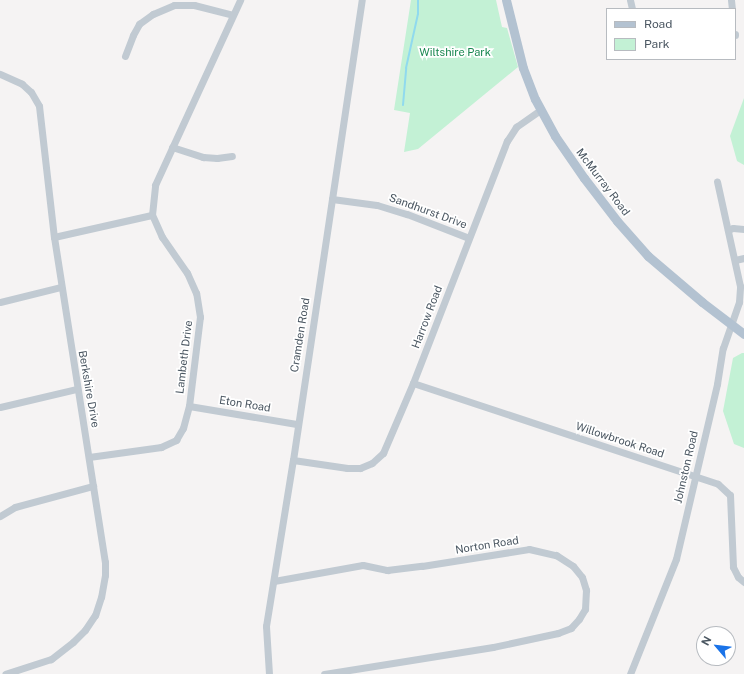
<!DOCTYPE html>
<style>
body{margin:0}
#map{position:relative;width:744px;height:674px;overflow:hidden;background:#f5f3f3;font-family:"Public Sans",sans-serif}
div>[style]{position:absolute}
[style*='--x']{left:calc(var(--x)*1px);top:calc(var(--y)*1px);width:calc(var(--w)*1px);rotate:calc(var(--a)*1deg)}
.green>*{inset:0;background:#c3f1d5}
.stream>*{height:2px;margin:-1px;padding:0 1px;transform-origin:1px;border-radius:1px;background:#90daee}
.minor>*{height:7px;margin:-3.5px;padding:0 3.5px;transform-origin:3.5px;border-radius:3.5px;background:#c1cad2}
.major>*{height:9px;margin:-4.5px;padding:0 4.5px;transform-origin:4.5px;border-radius:4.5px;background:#b3c2d1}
span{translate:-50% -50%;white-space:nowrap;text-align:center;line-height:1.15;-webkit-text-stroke:3.5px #fff;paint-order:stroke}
.park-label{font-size:11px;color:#17864f}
.street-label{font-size:11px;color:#4a5661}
.legend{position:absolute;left:606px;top:8px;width:130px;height:52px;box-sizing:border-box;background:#fff;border:1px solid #b7bbc0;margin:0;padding:5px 7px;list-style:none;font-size:12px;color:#4a5661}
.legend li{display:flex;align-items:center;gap:8px;height:20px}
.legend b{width:20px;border:1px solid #b7bbc0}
.north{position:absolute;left:696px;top:626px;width:40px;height:40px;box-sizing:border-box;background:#fff;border:1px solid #b7bbc0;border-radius:50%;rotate:298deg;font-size:11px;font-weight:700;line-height:16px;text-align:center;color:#4a5661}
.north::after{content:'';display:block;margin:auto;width:14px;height:18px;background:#1a73e8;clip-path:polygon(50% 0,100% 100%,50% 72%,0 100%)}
</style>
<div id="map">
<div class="green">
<div style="clip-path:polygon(411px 0,496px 0,502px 27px,507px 28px,518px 67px,418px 149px,404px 152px,410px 113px,394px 110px)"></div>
<div style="clip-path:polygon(744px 98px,744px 165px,737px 161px,730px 136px)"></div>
<div style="clip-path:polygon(742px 353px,744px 353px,744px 448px,734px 444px,723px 411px,733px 358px)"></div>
</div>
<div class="stream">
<div style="--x:403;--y:105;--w:37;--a:-85"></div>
<div style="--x:406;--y:68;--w:55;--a:-77.5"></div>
<div style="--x:418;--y:14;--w:14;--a:-90"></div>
</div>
<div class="minor">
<div style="--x:630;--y:0;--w:9;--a:77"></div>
<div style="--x:731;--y:0;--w:9;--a:84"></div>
<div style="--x:735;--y:34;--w:1;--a:90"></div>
<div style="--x:125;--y:56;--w:22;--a:-69"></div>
<div style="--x:133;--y:35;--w:13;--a:-61"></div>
<div style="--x:139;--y:24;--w:17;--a:-36"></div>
<div style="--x:153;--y:14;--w:23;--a:-23"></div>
<div style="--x:174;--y:5;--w:20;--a:0"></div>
<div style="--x:194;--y:5;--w:40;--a:14.4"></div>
<div style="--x:0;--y:74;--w:24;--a:24"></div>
<div style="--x:22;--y:84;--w:12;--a:42"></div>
<div style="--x:31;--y:92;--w:16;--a:60"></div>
<div style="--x:39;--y:106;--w:132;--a:83.5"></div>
<div style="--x:54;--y:237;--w:329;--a:81.1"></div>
<div style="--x:105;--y:562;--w:13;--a:90"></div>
<div style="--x:105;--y:575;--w:22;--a:100"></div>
<div style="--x:101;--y:597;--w:19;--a:108"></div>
<div style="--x:95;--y:615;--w:18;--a:124"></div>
<div style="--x:85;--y:630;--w:17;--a:135"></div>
<div style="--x:73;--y:642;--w:28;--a:142"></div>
<div style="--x:51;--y:659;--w:48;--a:161.9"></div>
<div style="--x:172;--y:147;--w:33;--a:18"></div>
<div style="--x:203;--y:157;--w:14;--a:4"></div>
<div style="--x:217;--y:158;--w:15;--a:-8"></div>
<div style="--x:332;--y:199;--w:45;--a:7.6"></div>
<div style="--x:377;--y:205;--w:31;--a:17"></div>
<div style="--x:407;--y:214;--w:66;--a:21.2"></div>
<div style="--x:728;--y:230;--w:5;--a:-22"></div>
<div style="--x:733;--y:228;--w:11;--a:5"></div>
<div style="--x:54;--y:237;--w:100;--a:-12.7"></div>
<div style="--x:735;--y:260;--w:9;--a:-13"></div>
<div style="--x:0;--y:302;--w:63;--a:-13.8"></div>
<div style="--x:413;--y:383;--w:321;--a:18.3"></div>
<div style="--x:718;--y:484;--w:16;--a:43"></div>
<div style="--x:730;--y:495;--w:72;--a:87.6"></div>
<div style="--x:733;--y:567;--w:11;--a:63"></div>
<div style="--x:738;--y:577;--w:8;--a:40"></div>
<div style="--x:189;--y:406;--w:109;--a:9.5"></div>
<div style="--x:0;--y:407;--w:79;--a:-13.2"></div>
<div style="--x:89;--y:457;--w:73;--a:-7.9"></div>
<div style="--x:161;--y:447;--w:17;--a:-25"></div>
<div style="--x:176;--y:440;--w:14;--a:-60"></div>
<div style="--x:183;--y:428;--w:23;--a:-75"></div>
<div style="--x:189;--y:406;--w:90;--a:-83"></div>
<div style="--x:200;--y:317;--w:24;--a:-99"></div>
<div style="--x:196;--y:293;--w:22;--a:-114"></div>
<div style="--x:187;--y:273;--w:44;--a:-124.8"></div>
<div style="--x:162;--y:237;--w:24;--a:-114"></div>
<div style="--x:152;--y:215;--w:30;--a:-84"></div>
<div style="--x:155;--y:185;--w:204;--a:-65.3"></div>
<div style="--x:293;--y:460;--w:55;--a:8.4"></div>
<div style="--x:347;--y:468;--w:13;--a:0"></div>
<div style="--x:360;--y:468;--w:13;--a:-23"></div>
<div style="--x:372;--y:463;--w:15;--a:-42"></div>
<div style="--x:383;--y:453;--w:76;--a:-66.8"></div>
<div style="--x:413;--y:383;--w:260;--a:-68.8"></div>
<div style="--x:507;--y:141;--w:17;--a:-57"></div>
<div style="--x:516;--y:127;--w:29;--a:-35"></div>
<div style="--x:0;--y:516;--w:17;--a:-31"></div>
<div style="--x:15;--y:507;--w:81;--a:-15.1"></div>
<div style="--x:274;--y:581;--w:90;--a:-10.2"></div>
<div style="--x:363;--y:565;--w:25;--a:12"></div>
<div style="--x:387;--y:570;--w:35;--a:-7"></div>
<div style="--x:422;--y:566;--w:108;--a:-9"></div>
<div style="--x:529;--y:549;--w:28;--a:13"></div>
<div style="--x:556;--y:555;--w:20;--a:33"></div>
<div style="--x:573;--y:566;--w:14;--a:51"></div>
<div style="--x:582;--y:577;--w:14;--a:73"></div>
<div style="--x:586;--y:590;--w:19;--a:93"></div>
<div style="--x:585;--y:609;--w:12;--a:121"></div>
<div style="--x:579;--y:619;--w:12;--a:132"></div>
<div style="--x:571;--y:628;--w:14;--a:159"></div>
<div style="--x:558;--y:633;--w:66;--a:167.8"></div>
<div style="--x:493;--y:647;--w:171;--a:170.9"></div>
<div style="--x:269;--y:674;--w:48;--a:-93.6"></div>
<div style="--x:266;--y:626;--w:168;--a:-80.8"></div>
<div style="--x:293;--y:460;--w:465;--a:-81.5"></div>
<div style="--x:630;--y:674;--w:124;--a:-68.2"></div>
<div style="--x:676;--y:559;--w:180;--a:-76.8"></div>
<div style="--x:717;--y:384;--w:36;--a:-81"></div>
<div style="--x:723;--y:348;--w:49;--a:-70.8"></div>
<div style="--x:739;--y:302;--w:16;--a:-86"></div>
<div style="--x:740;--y:286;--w:107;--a:-102.4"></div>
</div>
<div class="major">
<div style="--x:506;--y:0;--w:70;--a:76"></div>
<div style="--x:523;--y:68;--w:33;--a:69"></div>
<div style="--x:535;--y:99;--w:42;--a:61.6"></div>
<div style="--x:555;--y:136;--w:51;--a:55.4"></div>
<div style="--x:584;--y:178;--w:54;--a:52.5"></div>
<div style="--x:617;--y:221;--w:47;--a:48.5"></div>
<div style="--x:648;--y:256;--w:71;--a:40.4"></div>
<div style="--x:702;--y:302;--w:53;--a:37.3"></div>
</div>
<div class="park-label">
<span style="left:455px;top:52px">Wiltshire Park</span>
</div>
<div class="street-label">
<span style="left:603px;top:182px;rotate:53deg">McMurray Road</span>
<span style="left:428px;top:211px;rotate:20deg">Sandhurst Drive</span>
<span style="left:427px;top:317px;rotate:-69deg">Harrow Road</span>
<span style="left:300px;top:335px;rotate:-81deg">Cramden Road</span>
<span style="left:184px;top:357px;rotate:-83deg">Lambeth Drive</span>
<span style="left:89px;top:389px;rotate:80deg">Berkshire Drive</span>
<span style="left:245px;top:404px;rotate:9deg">Eton Road</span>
<span style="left:620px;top:440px;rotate:18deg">Willowbrook Road</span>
<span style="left:686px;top:467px;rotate:-77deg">Johnston Road</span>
<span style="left:487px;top:545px;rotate:-9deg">Norton Road</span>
</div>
<ul class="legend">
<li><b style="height:5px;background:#b3c2d1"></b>Road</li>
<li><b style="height:11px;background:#c3f1d5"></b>Park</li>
</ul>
<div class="north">N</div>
</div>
